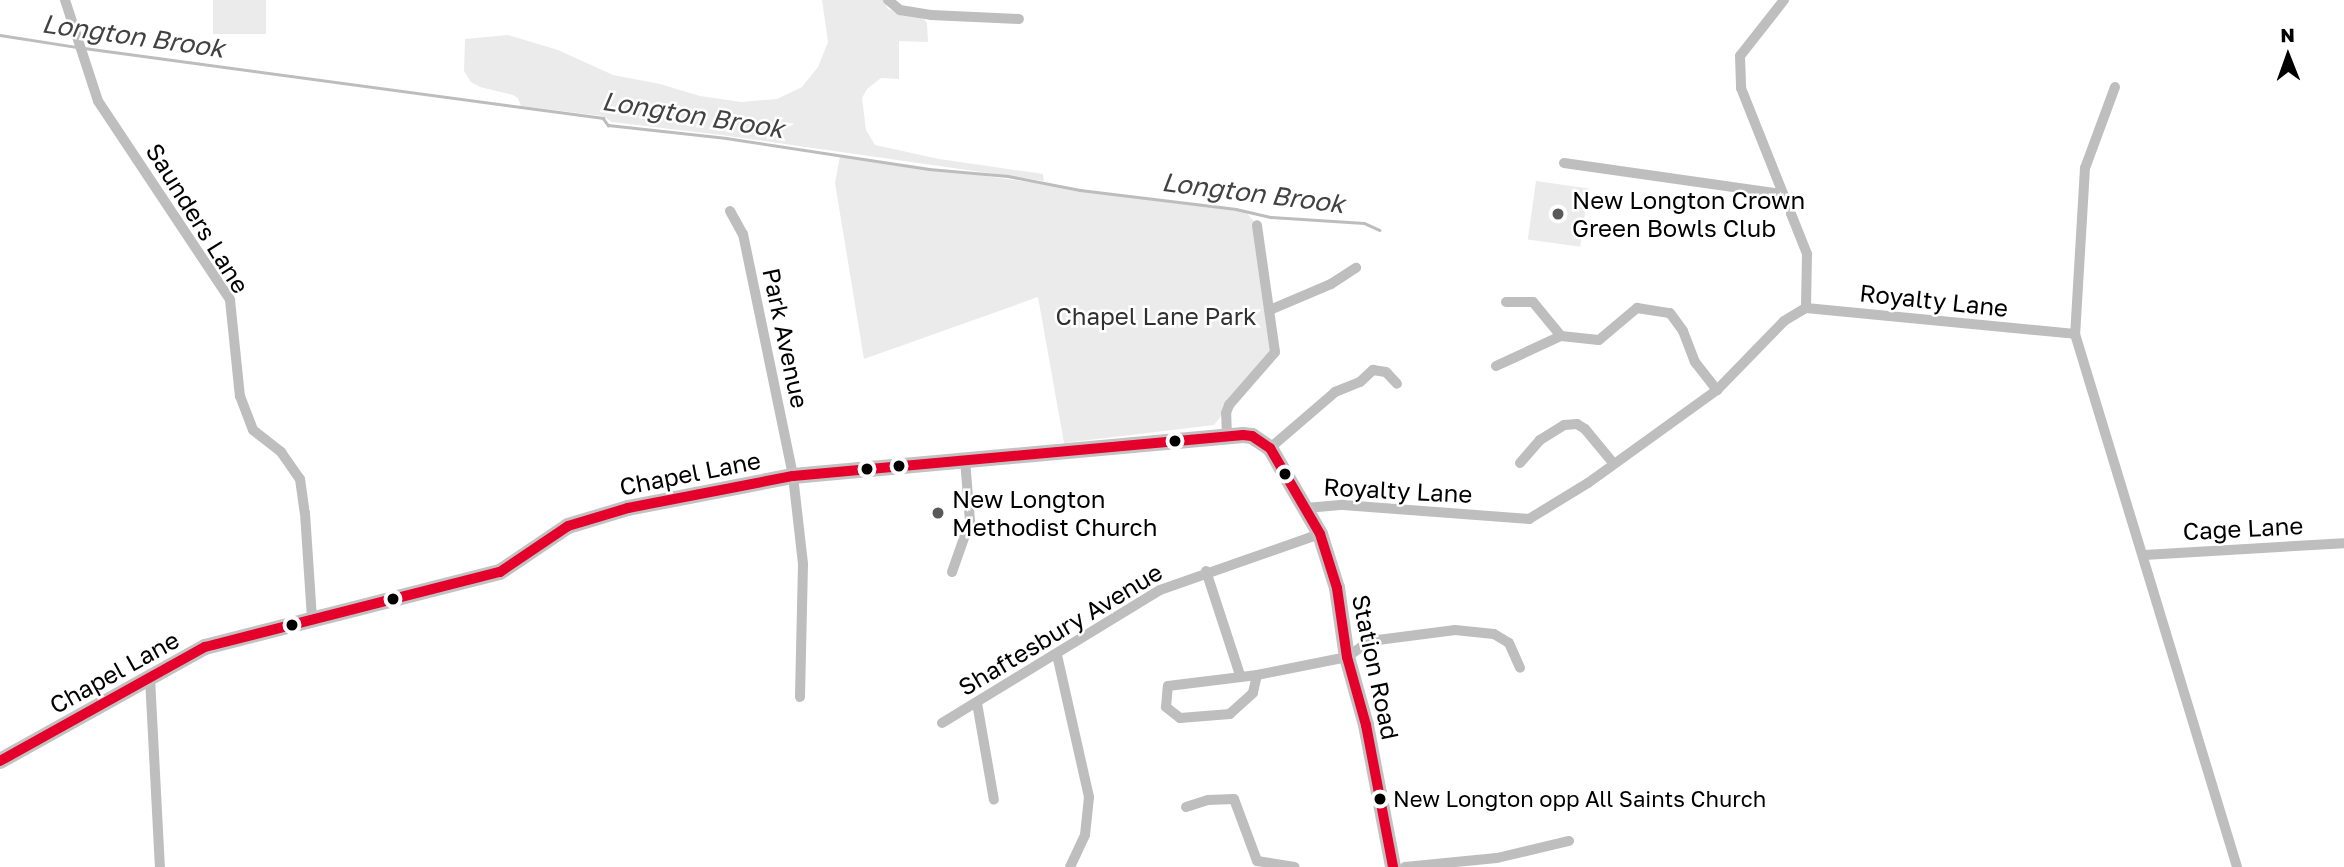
<!DOCTYPE html>
<style>
body{margin:0}
#map{position:relative;width:2344px;height:867px;overflow:hidden;background:#fff;font-family:"Golos Text",sans-serif}
div>[style]{position:absolute}
[style*='--x']{left:calc(var(--x)*1px);top:calc(var(--y)*1px);width:calc(var(--w)*1px);rotate:calc(var(--a)*1deg)}
.green>*{inset:0;background:#ebebeb;transform-origin:0 0}
.stream>*{height:2.5px;margin:-1.25px;padding:0 1.25px;transform-origin:1.25px;border-radius:1.25px;background:#bdbdbd}
.street>*{height:10px;margin:-5px;padding:0 5px;transform-origin:5px;border-radius:5px;background:#bebebe}
.secondary>*{height:16px;margin:-8px;padding:0 8px;transform-origin:8px;border-radius:8px;background:#c2c2c2}
.bus-1>*{height:10px;margin:-5px;padding:0 5px;transform-origin:5px;border-radius:5px;background:#e4002b}
.dots>*{width:19px;height:19px;translate:-50% -50%;box-sizing:border-box;border:4px solid #fff;border-radius:50%}
span{translate:-50% -50%;white-space:nowrap;text-align:center;line-height:1.15;-webkit-text-stroke:5px #fff;paint-order:stroke}
.bus-label{font-size:22px;color:#000}
.left{translate:0 -50%;text-align:left}
.poi-label{font-size:24px;color:#000}
.street-label{font-size:24px;color:#000}
.park-label{font-size:24px;color:#313131}
.water-label{font-size:26px;color:#424242;font-style:italic}
.north{position:absolute;left:2253px;top:21px;width:70px;height:70px;-webkit-text-stroke:5px #fff;paint-order:stroke;rotate:359deg;font-size:19px;font-weight:700;line-height:28px;text-align:center;color:#000}
.north::after{content:'';display:block;margin:auto;width:24px;height:32px;background:#000;clip-path:polygon(50% 0,100% 100%,50% 72%,0 100%)}
</style>
<div id="map">
<div class="green">
<div style="left:213px;top:0;width:53px;height:34px"></div>
<div style="clip-path:polygon(822px 0,883px 0,888px 9px,924px 19px,927px 23px,928px 42px,899px 41px,899px 79px,881px 78px,867px 89px,862px 98px,866px 130px,875px 145px,939px 159px,1043px 174px,1044px 181px,721px 135px,612px 122px,603px 116px,521px 106px,518px 98px,513px 95px,480px 87px,471px 82px,464px 71px,465px 39px,508px 35px,558px 50px,613px 75px,660px 84px,700px 96px,741px 102px,777px 99px,802px 87px,818px 67px,828px 42px)"></div>
<div style="clip-path:polygon(840px 156px,1246px 212px,1257px 225px,1276px 348px,1214px 425px,1064px 443px,1038px 297px,864px 359px,835px 183px)"></div>
<div style="left:1536px;top:181px;width:53px;height:59px;rotate:8deg"></div>
</div>
<div class="stream">
<div style="--x:0;--y:35;--w:78;--a:8.9"></div>
<div style="--x:84;--y:48;--w:524;--a:7.68"></div>
<div style="--x:603;--y:118;--w:9;--a:54"></div>
<div style="--x:608;--y:125;--w:119;--a:6.3"></div>
<div style="--x:726;--y:138;--w:205;--a:8.7"></div>
<div style="--x:929;--y:169;--w:79;--a:5.1"></div>
<div style="--x:1008;--y:176;--w:73;--a:11"></div>
<div style="--x:1080;--y:190;--w:157;--a:6.9"></div>
<div style="--x:1236;--y:209;--w:36;--a:13"></div>
<div style="--x:1271;--y:217;--w:93;--a:3.7"></div>
<div style="--x:1364;--y:223;--w:17;--a:24"></div>
</div>
<div class="street">
<div style="--x:65;--y:0;--w:106;--a:71.9"></div>
<div style="--x:98;--y:101;--w:239;--a:56.4"></div>
<div style="--x:230;--y:300;--w:97;--a:84.1"></div>
<div style="--x:240;--y:396;--w:36;--a:69"></div>
<div style="--x:253;--y:430;--w:36;--a:38"></div>
<div style="--x:281;--y:452;--w:33;--a:55"></div>
<div style="--x:300;--y:479;--w:34;--a:82"></div>
<div style="--x:305;--y:513;--w:106;--a:86.2"></div>
<div style="--x:888;--y:0;--w:16;--a:40"></div>
<div style="--x:900;--y:10;--w:31;--a:9"></div>
<div style="--x:931;--y:15;--w:88;--a:2.6"></div>
<div style="--x:1784;--y:0;--w:71;--a:128.2"></div>
<div style="--x:1740;--y:56;--w:32;--a:88"></div>
<div style="--x:1741;--y:88;--w:179;--a:68.3"></div>
<div style="--x:1807;--y:254;--w:54;--a:91.1"></div>
<div style="--x:2115;--y:87;--w:86;--a:110.3"></div>
<div style="--x:2085;--y:168;--w:166;--a:93.4"></div>
<div style="--x:2075;--y:334;--w:557;--a:73.09"></div>
<div style="--x:1564;--y:163;--w:221;--a:8.1"></div>
<div style="--x:730;--y:211;--w:26;--a:61"></div>
<div style="--x:743;--y:234;--w:247;--a:78.3"></div>
<div style="--x:793;--y:476;--w:89;--a:83.5"></div>
<div style="--x:803;--y:564;--w:133;--a:91.3"></div>
<div style="--x:1506;--y:302;--w:27;--a:0"></div>
<div style="--x:1533;--y:302;--w:44;--a:50.5"></div>
<div style="--x:1270;--y:310;--w:66;--a:-23.1"></div>
<div style="--x:1331;--y:284;--w:30;--a:-33"></div>
<div style="--x:1496;--y:366;--w:72;--a:-24.8"></div>
<div style="--x:1561;--y:336;--w:38;--a:6"></div>
<div style="--x:1599;--y:340;--w:50;--a:-40.1"></div>
<div style="--x:1637;--y:308;--w:33;--a:9"></div>
<div style="--x:1670;--y:313;--w:22;--a:54"></div>
<div style="--x:1683;--y:331;--w:33;--a:69"></div>
<div style="--x:1695;--y:362;--w:36;--a:52"></div>
<div style="--x:1227;--y:437;--w:24;--a:-92"></div>
<div style="--x:1226;--y:413;--w:9;--a:-69"></div>
<div style="--x:1229;--y:405;--w:70;--a:-49"></div>
<div style="--x:1275;--y:352;--w:128;--a:-98.1"></div>
<div style="--x:1270;--y:448;--w:86;--a:-40.7"></div>
<div style="--x:1335;--y:392;--w:27;--a:-22"></div>
<div style="--x:1360;--y:382;--w:18;--a:-43"></div>
<div style="--x:1373;--y:370;--w:13;--a:9"></div>
<div style="--x:1386;--y:372;--w:16;--a:47"></div>
<div style="--x:1520;--y:463;--w:30;--a:-49"></div>
<div style="--x:1540;--y:440;--w:28;--a:-32"></div>
<div style="--x:1564;--y:425;--w:13;--a:-4"></div>
<div style="--x:1577;--y:424;--w:9;--a:32"></div>
<div style="--x:1585;--y:429;--w:45;--a:50.4"></div>
<div style="--x:1306;--y:508;--w:37;--a:-5"></div>
<div style="--x:1343;--y:505;--w:187;--a:4.3"></div>
<div style="--x:1529;--y:519;--w:69;--a:-31.4"></div>
<div style="--x:1588;--y:483;--w:159;--a:-35.8"></div>
<div style="--x:1717;--y:390;--w:96;--a:-45.8"></div>
<div style="--x:1784;--y:321;--w:26;--a:-31"></div>
<div style="--x:1806;--y:308;--w:270;--a:5.5"></div>
<div style="--x:2144;--y:555;--w:200;--a:-3.4"></div>
<div style="--x:1206;--y:571;--w:109;--a:71.9"></div>
<div style="--x:952;--y:572;--w:54;--a:-70.6"></div>
<div style="--x:970;--y:521;--w:61;--a:-94.7"></div>
<div style="--x:1057;--y:655;--w:146;--a:77.3"></div>
<div style="--x:1089;--y:797;--w:38;--a:96"></div>
<div style="--x:1085;--y:835;--w:35;--a:115"></div>
<div style="--x:1257;--y:675;--w:18;--a:103"></div>
<div style="--x:1253;--y:693;--w:31;--a:138"></div>
<div style="--x:1230;--y:714;--w:50;--a:175.4"></div>
<div style="--x:1180;--y:718;--w:18;--a:-142"></div>
<div style="--x:1166;--y:707;--w:21;--a:-85"></div>
<div style="--x:1168;--y:686;--w:90;--a:-7"></div>
<div style="--x:1257;--y:675;--w:92;--a:-11.3"></div>
<div style="--x:1347;--y:657;--w:28;--a:-35"></div>
<div style="--x:1370;--y:641;--w:86;--a:-7.4"></div>
<div style="--x:1455;--y:630;--w:39;--a:6"></div>
<div style="--x:1494;--y:634;--w:17;--a:31"></div>
<div style="--x:1509;--y:643;--w:27;--a:66"></div>
<div style="--x:150;--y:678;--w:189;--a:87"></div>
<div style="--x:977;--y:703;--w:98;--a:80.1"></div>
<div style="--x:942;--y:723;--w:255;--a:-31.4"></div>
<div style="--x:1160;--y:590;--w:170;--a:-19.3"></div>
<div style="--x:1186;--y:807;--w:23;--a:-18"></div>
<div style="--x:1208;--y:800;--w:26;--a:-2"></div>
<div style="--x:1234;--y:799;--w:66;--a:69.6"></div>
<div style="--x:1257;--y:861;--w:38;--a:9"></div>
<div style="--x:1405;--y:867;--w:92;--a:-5.6"></div>
<div style="--x:1497;--y:858;--w:74;--a:-13.3"></div>
</div>
<div class="secondary">
<div style="--x:0;--y:761;--w:235;--a:-29.1"></div>
<div style="--x:205;--y:647;--w:304;--a:-14.3"></div>
<div style="--x:500;--y:572;--w:82;--a:-34.1"></div>
<div style="--x:568;--y:526;--w:63;--a:-16.7"></div>
<div style="--x:628;--y:508;--w:168;--a:-11"></div>
<div style="--x:793;--y:476;--w:452;--a:-5.2"></div>
<div style="--x:1243;--y:435;--w:9;--a:6"></div>
<div style="--x:1252;--y:436;--w:22;--a:34"></div>
<div style="--x:1270;--y:448;--w:99;--a:59.8"></div>
<div style="--x:1320;--y:534;--w:57;--a:72.5"></div>
<div style="--x:1337;--y:588;--w:70;--a:81.8"></div>
<div style="--x:1347;--y:657;--w:71;--a:74.4"></div>
<div style="--x:1366;--y:725;--w:145;--a:79.2"></div>
</div>
<div class="bus-1">
<div style="--x:0;--y:761;--w:235;--a:-29.1"></div>
<div style="--x:205;--y:647;--w:304;--a:-14.3"></div>
<div style="--x:500;--y:572;--w:82;--a:-34.1"></div>
<div style="--x:568;--y:526;--w:63;--a:-16.7"></div>
<div style="--x:628;--y:508;--w:168;--a:-11"></div>
<div style="--x:793;--y:476;--w:452;--a:-5.2"></div>
<div style="--x:1243;--y:435;--w:9;--a:6"></div>
<div style="--x:1252;--y:436;--w:22;--a:34"></div>
<div style="--x:1270;--y:448;--w:99;--a:59.8"></div>
<div style="--x:1320;--y:534;--w:57;--a:72.5"></div>
<div style="--x:1337;--y:588;--w:70;--a:81.8"></div>
<div style="--x:1347;--y:657;--w:71;--a:74.4"></div>
<div style="--x:1366;--y:725;--w:145;--a:79.2"></div>
</div>
<div class="dots">
<div style="left:1558px;top:214px;background:#595959"></div>
<div style="left:1175px;top:441px;background:#000"></div>
<div style="left:899px;top:466px;background:#000"></div>
<div style="left:867px;top:469px;background:#000"></div>
<div style="left:1285px;top:474px;background:#000"></div>
<div style="left:938px;top:513px;background:#595959"></div>
<div style="left:393px;top:599px;background:#000"></div>
<div style="left:292px;top:625px;background:#000"></div>
<div style="left:1380px;top:799px;background:#000"></div>
</div>
<div class="bus-label">
<span class="left" style="left:1393px;top:799px">New Longton opp All Saints Church</span>
</div>
<div class="poi-label">
<span class="left" style="left:1572px;top:214px">New Longton Crown<br>Green Bowls Club</span>
<span class="left" style="left:952px;top:513px">New Longton<br>Methodist Church</span>
</div>
<div class="street-label">
<span style="left:198px;top:218px;rotate:58deg">Saunders Lane</span>
<span style="left:1934px;top:300px;rotate:6deg">Royalty Lane</span>
<span style="left:786px;top:338px;rotate:78deg">Park Avenue</span>
<span style="left:690px;top:473px;rotate:-11deg">Chapel Lane</span>
<span style="left:1398px;top:490px;rotate:3deg">Royalty Lane</span>
<span style="left:2243px;top:528px;rotate:-3deg">Cage Lane</span>
<span style="left:1060px;top:629px;rotate:-31deg">Shaftesbury Avenue</span>
<span style="left:1376px;top:667px;rotate:78deg">Station Road</span>
<span style="left:114px;top:672px;rotate:-29deg">Chapel Lane</span>
</div>
<div class="park-label">
<span style="left:1156px;top:316px">Chapel Lane Park</span>
</div>
<div class="water-label">
<span style="left:133px;top:36px;rotate:8deg">Longton Brook</span>
<span style="left:693px;top:115px;rotate:9deg">Longton Brook</span>
<span style="left:1253px;top:193px;rotate:7deg">Longton Brook</span>
</div>
<div class="north">N</div>
</div>
